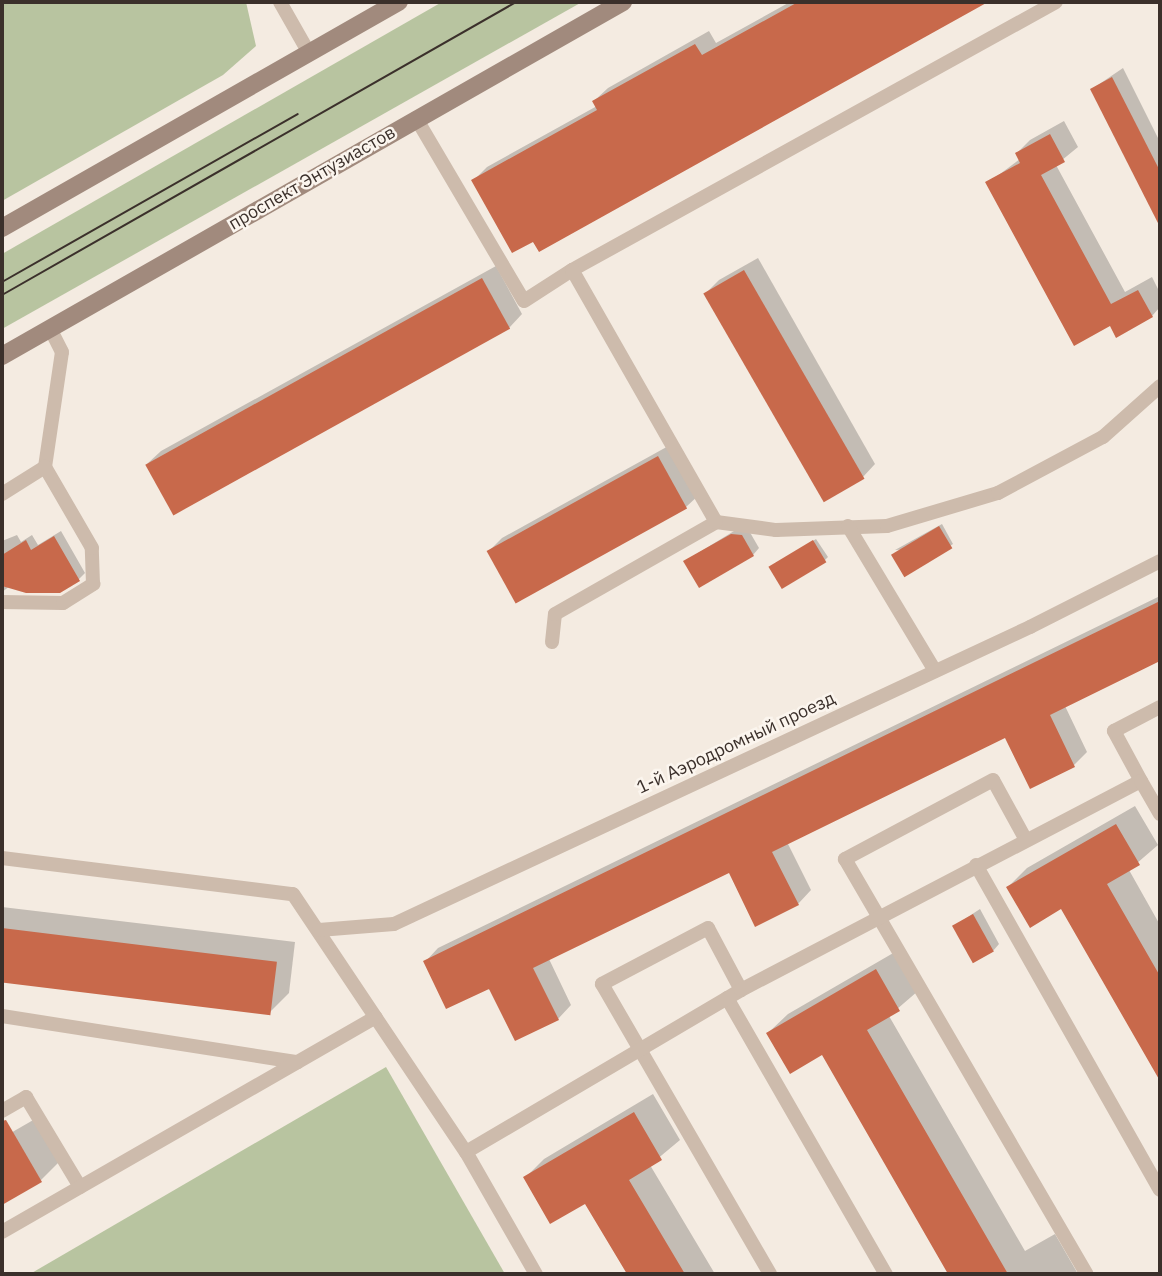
<!DOCTYPE html>
<meta charset="utf-8">
<style>
body{margin:0}
#map{position:relative;width:1162px;height:1276px;overflow:hidden;background:#f4ebe1;font-family:"IBM Plex Sans",sans-serif}
div>[style]{position:absolute}
[style*='--x']{left:calc(var(--x)*1px);top:calc(var(--y)*1px);width:calc(var(--w)*1px);rotate:calc(var(--a)*1deg)}
.green>*{inset:0;background:#b8c4a0}
.shadow>*{inset:0;background:#0003}
.building>*{inset:0;background:#c8694b;transform-origin:0 0}
.lane>*{height:14px;margin:-7px;padding:0 7px;transform-origin:7px;border-radius:7px;background:#cdbbac}
.secondary>*{height:18px;margin:-9px;padding:0 9px;transform-origin:9px;border-radius:9px;background:#a18a7d}
.tram>*{height:2px;margin:-1px;padding:0 1px;transform-origin:1px;border-radius:1px;background:#3b302b}
span{translate:-50% -50%;white-space:nowrap;text-align:center;line-height:1.15;-webkit-text-stroke:5px #fbf5ee;paint-order:stroke}
.street-label{font-size:18px;color:#3b302b}
.frame{position:absolute;inset:0;border:4px solid #3b302b;pointer-events:none}
</style>
<div id="map">
<div class="green">
<div style="clip-path:polygon(2px 2px,246px 2px,256px 46px,223px 75px,2px 201px)"></div>
<div style="clip-path:polygon(442px 2px,582px 2px,2px 329px,2px 254px)"></div>
<div style="clip-path:polygon(386px 1067px,505px 1274px,30px 1274px)"></div>
</div>
<div class="shadow">
<div style="clip-path:polygon(790px 2px,984px 2px,540px 249px,473px 181px,487px 167px,597px 106px,594px 101px,608px 88px,709px 31px,716px 43px)"></div>
<div style="clip-path:polygon(1123px 68px,1160px 142px,1160px 223px,1092px 89px)"></div>
<div style="clip-path:polygon(1064px 121px,1078px 147px,1056px 165px,1125px 292px,1152px 277px,1160px 293px,1160px 307px,1152px 316px,1110px 324px,988px 183px,1020px 159px,1017px 153px,1030px 140px)"></div>
<div style="clip-path:polygon(758px 258px,875px 464px,862px 478px,705px 294px,719px 280px)"></div>
<div style="clip-path:polygon(496px 266px,522px 314px,509px 328px,147px 464px,161px 451px)"></div>
<div style="clip-path:polygon(672px 444px,700px 494px,686px 507px,517px 602px,489px 551px,502px 538px)"></div>
<div style="clip-path:polygon(942px 524px,953px 544px,950px 546px,895px 550px)"></div>
<div style="clip-path:polygon(739px 528px,748px 529px,759px 548px,753px 555px,685px 561px)"></div>
<div style="clip-path:polygon(61px 531px,85px 573px,79px 579px,10px 586px,2px 592px,2px 541px,17px 535px,21px 542px,32px 535px,38px 545px)"></div>
<div style="clip-path:polygon(816px 539px,828px 557px,825px 560px,774px 566px)"></div>
<div style="clip-path:polygon(1160px 596px,1160px 660px,1065px 706px,1087px 752px,1074px 765px,1006px 736px,787px 842px,811px 890px,798px 904px,729px 871px,549px 959px,571px 1005px,558px 1019px,425px 962px,438px 948px)"></div>
<div style="clip-path:polygon(1135px 806px,1158px 845px,1129px 870px,1160px 925px,1160px 1077px,1062px 907px,1008px 887px,1027px 868px)"></div>
<div style="clip-path:polygon(2px 907px,295px 942px,289px 993px,270px 1012px,2px 980px)"></div>
<div style="clip-path:polygon(980px 909px,999px 944px,993px 951px,954px 926px)"></div>
<div style="clip-path:polygon(895px 952px,918px 991px,889px 1016px,1025px 1251px,1055px 1234px,1078px 1274px,950px 1274px,822px 1053px,768px 1033px,788px 1014px)"></div>
<div style="clip-path:polygon(653px 1094px,680px 1140px,650px 1165px,715px 1274px,629px 1274px,586px 1201px,525px 1178px,544px 1159px)"></div>
<div style="clip-path:polygon(35px 1119px,60px 1161px,41px 1180px,2px 1203px,2px 1138px)"></div>
</div>
<div class="building">
<div style="clip-path:polygon(798px 2px,988px 2px,539px 252px,533px 242px,512px 253px,471px 180px,597px 110px,592px 101px,695px 44px,702px 55px)"></div>
<div style="clip-path:polygon(1112px 77px,1160px 171px,1160px 227px,1090px 89px)"></div>
<div style="clip-path:polygon(1050px 134px,1065px 162px,1041px 175px,1111px 304px,1138px 290px,1153px 317px,1116px 338px,1110px 326px,1074px 346px,985px 182px,1020px 163px,1015px 153px)"></div>
<div style="left:744px;top:270px;width:241px;height:47px;rotate:60deg"></div>
<div style="left:482px;top:278px;width:58px;height:385px;rotate:61deg"></div>
<div style="left:658px;top:456px;width:60px;height:196px;rotate:61deg"></div>
<div style="left:939px;top:526px;width:26px;height:56px;rotate:59deg"></div>
<div style="clip-path:polygon(731px 534px,742px 535px,754px 556px,699px 588px,683px 561px)"></div>
<div style="clip-path:polygon(54px 536px,80px 581px,60px 593px,26px 593px,2px 586px,2px 555px,26px 540px,31px 550px)"></div>
<div style="left:813px;top:540px;width:26px;height:52px;rotate:59deg"></div>
<div style="clip-path:polygon(1160px 601px,1160px 661px,1050px 715px,1075px 767px,1030px 789px,1005px 738px,772px 852px,799px 905px,755px 927px,729px 873px,533px 968px,559px 1020px,515px 1041px,489px 989px,446px 1009px,423px 961px)"></div>
<div style="clip-path:polygon(1116px 824px,1140px 865px,1107px 884px,1160px 976px,1160px 1081px,1061px 909px,1030px 928px,1006px 887px)"></div>
<div style="left:973px;top:914px;width:43px;height:24px;rotate:61deg"></div>
<div style="left:2px;top:928px;width:277px;height:54px;rotate:7deg"></div>
<div style="clip-path:polygon(876px 969px,900px 1011px,867px 1030px,1008px 1274px,948px 1274px,822px 1055px,790px 1074px,766px 1033px)"></div>
<div style="clip-path:polygon(634px 1112px,662px 1160px,629px 1180px,685px 1274px,627px 1274px,585px 1204px,550px 1224px,523px 1177px)"></div>
<div style="clip-path:polygon(6px 1120px,42px 1182px,2px 1205px,2px 1121px)"></div>
</div>
<div class="lane">
<div style="--x:280;--y:2;--w:59;--a:60.4"></div>
<div style="--x:416;--y:118;--w:212;--a:59.5"></div>
<div style="--x:524;--y:301;--w:57;--a:-32.9"></div>
<div style="--x:572;--y:270;--w:553;--a:-28.97"></div>
<div style="--x:2;--y:494;--w:51;--a:-32.1"></div>
<div style="--x:45;--y:467;--w:116;--a:-81.6"></div>
<div style="--x:62;--y:352;--w:27;--a:-117"></div>
<div style="--x:716;--y:522;--w:61;--a:7.6"></div>
<div style="--x:776;--y:530;--w:111;--a:-2.1"></div>
<div style="--x:887;--y:526;--w:116;--a:-16.6"></div>
<div style="--x:998;--y:493;--w:119;--a:-28.1"></div>
<div style="--x:1103;--y:437;--w:76;--a:-41.8"></div>
<div style="--x:848;--y:526;--w:169;--a:59"></div>
<div style="--x:2;--y:602;--w:61;--a:0.9"></div>
<div style="--x:63;--y:603;--w:36;--a:-32"></div>
<div style="--x:93;--y:584;--w:36;--a:-92"></div>
<div style="--x:92;--y:548;--w:94;--a:-120.1"></div>
<div style="--x:552;--y:642;--w:28;--a:-84"></div>
<div style="--x:555;--y:614;--w:185;--a:-29.7"></div>
<div style="--x:716;--y:522;--w:290;--a:-119.7"></div>
<div style="--x:1141;--y:781;--w:57;--a:-118.4"></div>
<div style="--x:1114;--y:731;--w:52;--a:-27.6"></div>
<div style="--x:1026;--y:840;--w:68;--a:-118.8"></div>
<div style="--x:993;--y:780;--w:168;--a:151.9"></div>
<div style="--x:845;--y:859;--w:480;--a:59.8"></div>
<div style="--x:2;--y:858;--w:293;--a:7.1"></div>
<div style="--x:293;--y:894;--w:311;--a:56.2"></div>
<div style="--x:466;--y:1152;--w:141;--a:60.2"></div>
<div style="--x:976;--y:865;--w:373;--a:60.5"></div>
<div style="--x:319;--y:930;--w:75;--a:-4.6"></div>
<div style="--x:394;--y:924;--w:702;--a:-25.03"></div>
<div style="--x:1030;--y:627;--w:146;--a:-26.9"></div>
<div style="--x:741;--y:990;--w:70;--a:-118"></div>
<div style="--x:708;--y:928;--w:120;--a:152.2"></div>
<div style="--x:602;--y:984;--w:335;--a:59.9"></div>
<div style="--x:727;--y:998;--w:319;--a:60.1"></div>
<div style="--x:2;--y:1016;--w:299;--a:8.9"></div>
<div style="--x:2;--y:1111;--w:28;--a:-30"></div>
<div style="--x:26;--y:1097;--w:105;--a:59"></div>
<div style="--x:466;--y:1152;--w:319;--a:-30.5"></div>
<div style="--x:741;--y:990;--w:451;--a:-27.6"></div>
<div style="--x:1141;--y:781;--w:38;--a:60"></div>
<div style="--x:2;--y:1232;--w:431;--a:-29.9"></div>
</div>
<div class="secondary">
<div style="--x:2;--y:228;--w:457;--a:-29.7"></div>
<div style="--x:2;--y:356;--w:715;--a:-29.69"></div>
</div>
<div class="tram">
<div style="--x:2;--y:282;--w:340;--a:-29.6"></div>
<div style="--x:2;--y:295;--w:592;--a:-29.68"></div>
</div>
<div class="street-label">
<span style="left:312px;top:178px;rotate:-30deg">проспект Энтузиастов</span>
<span style="left:736px;top:743px;rotate:-25deg">1-й Аэродромный проезд</span>
</div>
<div class="frame"></div>
</div>
